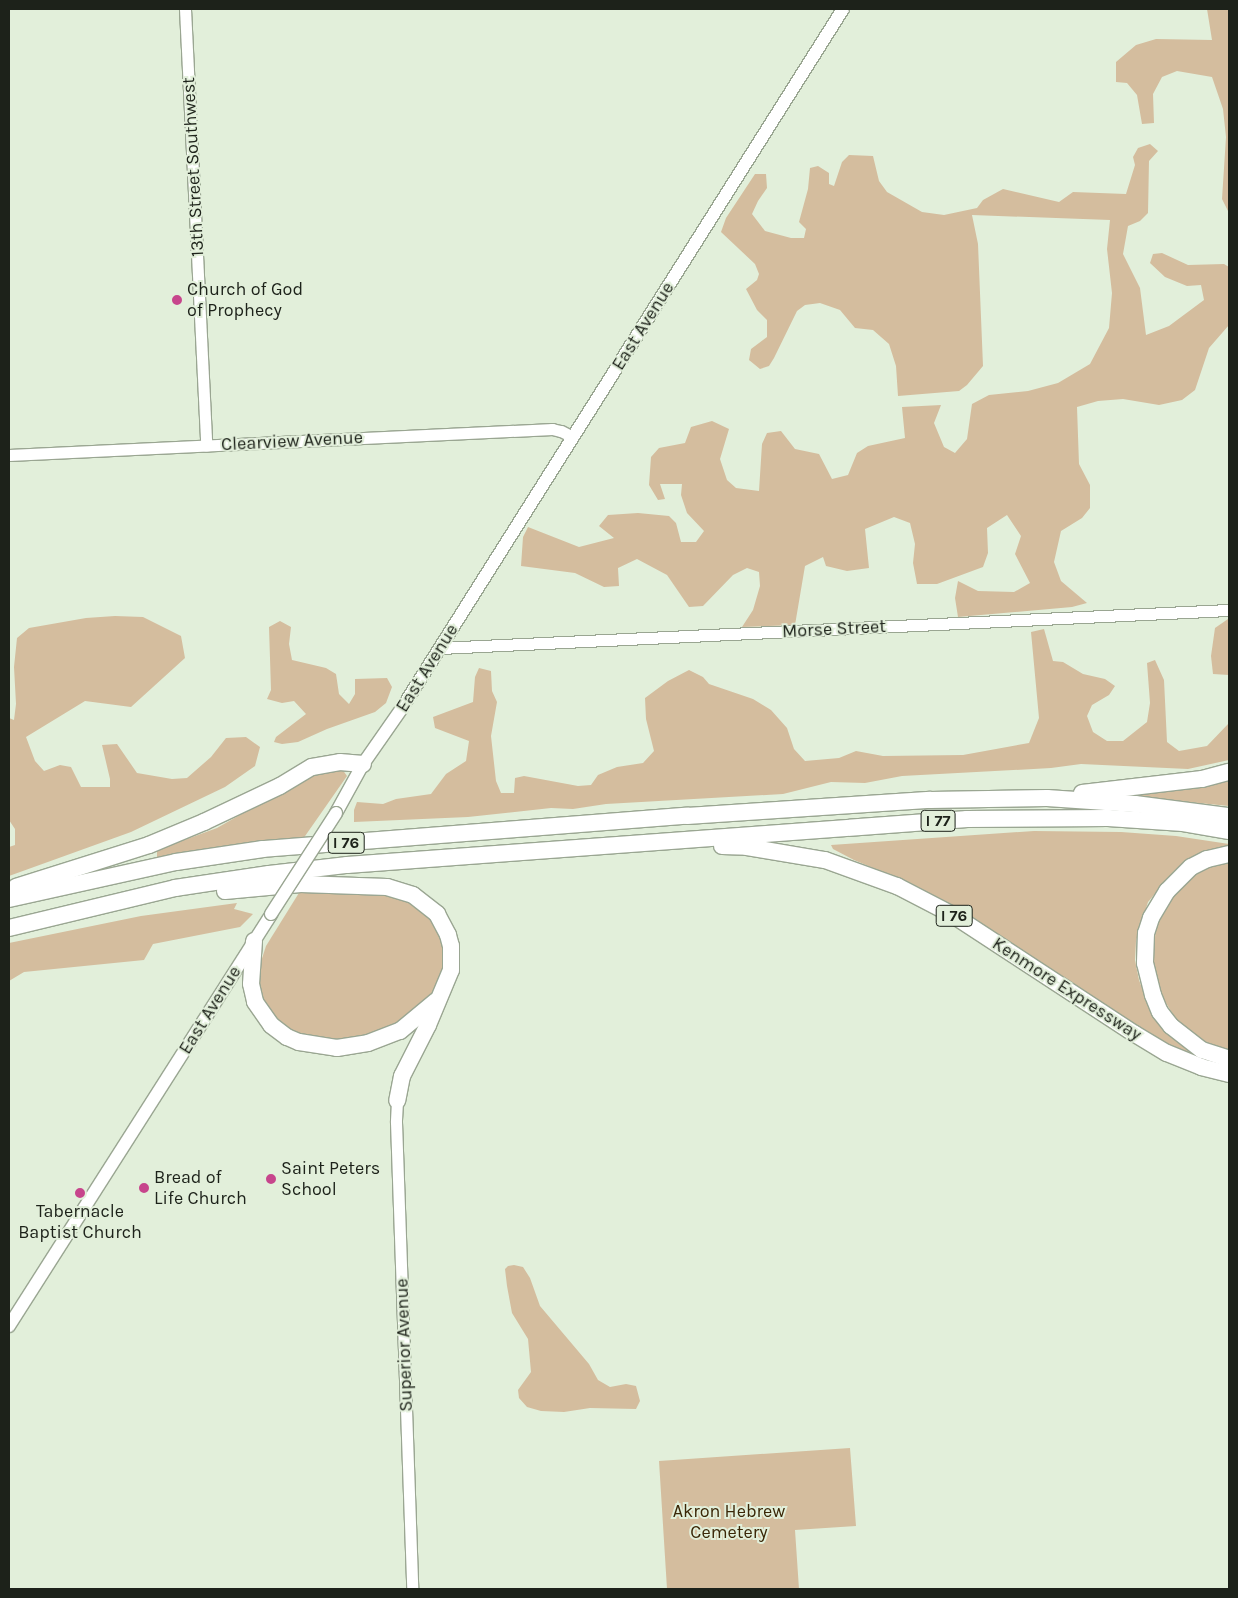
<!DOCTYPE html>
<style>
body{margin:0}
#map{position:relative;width:1238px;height:1598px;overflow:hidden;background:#e2efda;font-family:Karla,sans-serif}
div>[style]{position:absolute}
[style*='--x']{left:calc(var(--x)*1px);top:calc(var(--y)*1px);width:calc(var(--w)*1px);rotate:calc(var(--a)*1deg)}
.green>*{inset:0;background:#d4bd9e}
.roads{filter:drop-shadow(1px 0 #9aa692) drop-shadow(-1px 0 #9aa692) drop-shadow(0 1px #9aa692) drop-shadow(0 -1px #9aa692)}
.tertiary>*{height:11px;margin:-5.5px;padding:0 5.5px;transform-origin:5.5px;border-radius:5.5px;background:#fff}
.secondary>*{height:12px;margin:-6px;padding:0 6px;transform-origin:6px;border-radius:6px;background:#fff}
.motorway>*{height:16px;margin:-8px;padding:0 8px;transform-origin:8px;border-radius:8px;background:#fff}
.bridges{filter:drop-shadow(1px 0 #9aa692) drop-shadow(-1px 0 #9aa692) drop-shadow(0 1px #9aa692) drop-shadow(0 -1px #9aa692)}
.secondary-bridge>*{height:12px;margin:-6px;padding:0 6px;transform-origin:6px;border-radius:6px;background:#fff}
.dots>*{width:14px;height:14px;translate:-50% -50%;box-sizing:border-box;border:2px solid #e2efda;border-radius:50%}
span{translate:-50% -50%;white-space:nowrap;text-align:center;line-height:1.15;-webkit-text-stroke:4px #e2efda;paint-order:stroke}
.shield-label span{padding:1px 4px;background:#e2efda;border:1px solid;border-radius:4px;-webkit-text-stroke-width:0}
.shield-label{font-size:16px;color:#1d221a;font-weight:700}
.street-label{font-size:18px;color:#1d221a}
.poi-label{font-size:18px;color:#1d221a}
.left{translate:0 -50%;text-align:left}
.park-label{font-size:18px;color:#3a2606}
.frame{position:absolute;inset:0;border:10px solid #1d221a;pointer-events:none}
</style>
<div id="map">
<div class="green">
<div style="clip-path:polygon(1207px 9px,1229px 9px,1229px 213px,1222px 199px,1226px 137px,1223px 109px,1212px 77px,1177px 71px,1162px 77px,1153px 94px,1154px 123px,1142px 124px,1137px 95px,1127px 83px,1116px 82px,1116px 62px,1136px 45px,1156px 39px,1212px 40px)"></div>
<div style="clip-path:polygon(1150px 144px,1158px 151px,1149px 161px,1148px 213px,1140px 221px,1128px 226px,1123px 254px,1140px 288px,1146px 335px,1169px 326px,1204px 300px,1201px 285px,1187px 286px,1165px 277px,1150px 263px,1153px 254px,1162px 253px,1188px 265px,1224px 264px,1229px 267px,1229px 325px,1209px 348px,1195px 390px,1182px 400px,1159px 405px,1123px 399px,1098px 401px,1077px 407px,1079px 464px,1090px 485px,1090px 508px,1082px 518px,1061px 531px,1054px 562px,1061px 581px,1087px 603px,1072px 607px,958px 617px,955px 598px,958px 581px,978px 591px,1014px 592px,1030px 583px,1015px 554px,1021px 536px,1007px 515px,987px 528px,988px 553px,983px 567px,937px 584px,917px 584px,913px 563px,915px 544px,910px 523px,894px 517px,865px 529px,869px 568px,847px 571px,826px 566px,823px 557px,805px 566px,795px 625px,742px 627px,753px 610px,760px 586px,759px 572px,747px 568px,733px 575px,703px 606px,689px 607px,667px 575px,637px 559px,618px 568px,619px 586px,604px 587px,575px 573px,521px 566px,523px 537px,528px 527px,579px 547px,614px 538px,599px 526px,608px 515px,638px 513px,669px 516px,676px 523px,681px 542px,696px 542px,704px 531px,687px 513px,681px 495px,682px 484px,660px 484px,665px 499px,658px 500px,649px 485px,651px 457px,659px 448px,685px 443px,691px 427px,712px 421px,729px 429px,720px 459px,727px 480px,736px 488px,759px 491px,762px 444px,767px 433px,781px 431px,795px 449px,819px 454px,832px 479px,848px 475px,857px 453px,868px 446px,905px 438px,902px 407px,941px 405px,934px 423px,944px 447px,955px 453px,967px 439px,972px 404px,989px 395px,1028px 391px,1058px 383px,1090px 364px,1109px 328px,1112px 293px,1107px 249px,1110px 220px,972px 215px,978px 244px,983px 366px,967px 385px,959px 391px,898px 396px,896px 366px,889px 344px,873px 330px,855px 328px,840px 310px,820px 303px,805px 305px,797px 311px,774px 358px,769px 366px,760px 369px,749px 360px,751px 349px,767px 337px,767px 320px,757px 310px,746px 289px,757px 280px,759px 274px,755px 264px,721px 232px,726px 218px,755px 174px,766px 174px,767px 188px,758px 201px,752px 214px,765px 231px,791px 238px,804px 238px,806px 229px,799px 222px,808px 189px,810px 168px,818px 166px,829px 173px,829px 184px,834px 186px,842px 162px,849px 155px,873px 156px,879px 181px,887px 192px,922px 212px,944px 215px,977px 208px,983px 200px,1003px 189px,1059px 202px,1073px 192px,1126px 194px,1135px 165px,1133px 157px,1138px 148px)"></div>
<div style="clip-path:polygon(115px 616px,143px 617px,181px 636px,185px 658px,131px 707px,85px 701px,26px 737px,35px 761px,44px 771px,60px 765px,71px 767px,81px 787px,110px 787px,110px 779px,102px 745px,117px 744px,137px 773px,172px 779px,187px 778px,211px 757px,226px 738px,246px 737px,260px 747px,255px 766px,225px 787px,131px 832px,9px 876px,9px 847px,15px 845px,15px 829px,9px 820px,9px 718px,14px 720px,16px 704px,14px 667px,17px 638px,29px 628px,86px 618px)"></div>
<div style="clip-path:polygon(1228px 619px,1229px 675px,1213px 674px,1211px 656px,1215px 628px)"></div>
<div style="clip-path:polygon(280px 621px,291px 627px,289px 644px,292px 660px,326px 668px,336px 674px,339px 694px,349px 704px,355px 694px,355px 679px,387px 678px,392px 687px,386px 703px,375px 712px,327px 729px,298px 742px,282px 744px,274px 742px,276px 737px,306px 714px,294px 701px,282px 703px,267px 699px,271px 690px,269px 627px)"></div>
<div style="clip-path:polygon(1044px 629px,1053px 661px,1063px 662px,1083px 674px,1105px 679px,1115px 686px,1109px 695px,1092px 705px,1087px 716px,1093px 732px,1107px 741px,1123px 741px,1147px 722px,1150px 703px,1147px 663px,1155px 660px,1164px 680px,1167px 742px,1179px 751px,1207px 746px,1229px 723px,1229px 760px,1188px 769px,1081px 764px,1051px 768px,902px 776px,865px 783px,831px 782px,783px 794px,606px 804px,573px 809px,551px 808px,468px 817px,354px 822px,354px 810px,357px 802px,383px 804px,396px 799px,431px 794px,446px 774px,466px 761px,469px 741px,435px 728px,433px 717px,473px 702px,475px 677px,479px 668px,491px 671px,492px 691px,497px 702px,491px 736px,496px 781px,501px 793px,514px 793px,515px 778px,524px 776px,578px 786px,591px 785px,598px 775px,617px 767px,643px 763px,654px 751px,646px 719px,645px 698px,668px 681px,689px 670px,703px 677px,709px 684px,753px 699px,771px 710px,787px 728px,794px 749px,805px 761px,839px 758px,856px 751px,883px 756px,963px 755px,1029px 743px,1039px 718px,1031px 632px)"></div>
<div style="clip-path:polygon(342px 769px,347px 776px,303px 839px,157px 858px,157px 850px,217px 828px,298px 782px,323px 771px)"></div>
<div style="clip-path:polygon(1229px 781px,1229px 806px,1138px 797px,1138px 794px,1200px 788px)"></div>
<div style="clip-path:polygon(1034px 831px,1121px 832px,1176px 836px,1229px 844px,1228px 847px,1191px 858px,1174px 871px,1148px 902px,1136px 941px,1135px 960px,1139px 980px,1151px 1012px,1170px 1034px,1206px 1062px,1180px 1052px,1154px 1037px,942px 900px,916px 886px,854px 860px,833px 849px,831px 845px)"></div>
<div style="clip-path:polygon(1229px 862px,1229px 1051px,1217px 1048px,1195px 1037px,1176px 1019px,1164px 1000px,1156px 981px,1153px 956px,1156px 927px,1178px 889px,1196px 872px,1215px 863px)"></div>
<div style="clip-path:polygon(302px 888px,346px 888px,405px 898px,437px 923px,448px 949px,442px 982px,419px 1012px,369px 1039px,311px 1041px,282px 1027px,258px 999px,257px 974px,266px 946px)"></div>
<div style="clip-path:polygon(237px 903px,234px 909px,253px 914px,240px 927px,153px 944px,144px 960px,24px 972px,9px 981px,9px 943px,141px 916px)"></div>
<div style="clip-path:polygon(514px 1265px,523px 1267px,530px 1278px,540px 1306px,589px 1364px,598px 1380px,610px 1387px,626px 1384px,636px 1386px,640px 1401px,636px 1409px,590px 1408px,564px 1412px,541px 1411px,527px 1407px,519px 1398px,518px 1390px,531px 1372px,528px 1339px,512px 1313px,507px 1286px,505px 1269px,508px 1266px)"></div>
<div style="clip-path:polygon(850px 1448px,856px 1526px,795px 1530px,799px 1589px,667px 1589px,659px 1461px)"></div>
</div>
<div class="roads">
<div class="tertiary">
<div style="--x:185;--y:9;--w:437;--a:87.2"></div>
<div style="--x:9;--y:455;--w:544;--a:-2.74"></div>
<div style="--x:552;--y:429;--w:9;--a:13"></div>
<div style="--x:561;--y:431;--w:13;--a:27"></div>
<div style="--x:440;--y:648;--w:790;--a:-2.76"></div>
<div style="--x:397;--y:1101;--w:21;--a:93"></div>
<div style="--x:396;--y:1122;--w:467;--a:88"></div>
</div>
<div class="secondary">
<div style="--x:336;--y:813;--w:56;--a:-61.1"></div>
<div style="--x:363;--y:764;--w:68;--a:-55.1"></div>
<div style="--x:402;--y:708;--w:826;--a:-57.75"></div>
<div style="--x:9;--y:1326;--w:488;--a:-57.5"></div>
</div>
<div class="motorway">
<div style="--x:1082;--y:793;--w:121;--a:-6.7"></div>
<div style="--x:1202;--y:779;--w:28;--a:-15"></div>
<div style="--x:722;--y:846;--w:25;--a:2"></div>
<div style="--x:747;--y:847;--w:79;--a:9.5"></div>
<div style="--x:825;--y:860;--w:77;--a:19.9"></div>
<div style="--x:897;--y:886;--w:63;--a:27.4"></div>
<div style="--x:953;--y:915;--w:217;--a:33.2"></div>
<div style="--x:1135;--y:1034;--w:37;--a:31"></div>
<div style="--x:1167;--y:1053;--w:37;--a:22"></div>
<div style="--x:1201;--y:1067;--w:29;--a:14"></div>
<div style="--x:1229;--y:854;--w:23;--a:167"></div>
<div style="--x:1207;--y:859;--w:18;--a:153"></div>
<div style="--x:1191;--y:867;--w:34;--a:135"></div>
<div style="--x:1167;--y:891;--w:31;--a:121"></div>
<div style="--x:1151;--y:918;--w:16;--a:108"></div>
<div style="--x:1146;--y:933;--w:30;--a:92"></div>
<div style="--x:1145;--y:963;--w:33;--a:76"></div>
<div style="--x:1153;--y:995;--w:18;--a:68"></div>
<div style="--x:1160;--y:1012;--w:18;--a:52"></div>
<div style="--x:1171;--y:1026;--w:39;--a:38"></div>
<div style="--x:1202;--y:1050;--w:28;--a:18"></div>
<div style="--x:16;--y:887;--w:139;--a:-17.5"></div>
<div style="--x:149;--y:845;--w:60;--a:-22.7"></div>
<div style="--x:204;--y:822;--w:84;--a:-25.3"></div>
<div style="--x:280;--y:786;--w:37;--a:-31"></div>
<div style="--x:312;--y:767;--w:28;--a:-10"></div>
<div style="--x:340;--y:762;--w:23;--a:5"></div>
<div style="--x:225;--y:891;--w:76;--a:-5.3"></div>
<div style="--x:301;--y:884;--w:86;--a:2"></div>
<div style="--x:387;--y:887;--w:27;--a:17"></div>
<div style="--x:413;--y:895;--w:31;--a:38"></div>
<div style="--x:437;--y:914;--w:24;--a:62"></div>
<div style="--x:448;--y:935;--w:11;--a:75"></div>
<div style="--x:451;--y:946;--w:24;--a:90"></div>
<div style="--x:451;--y:970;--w:60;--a:112.7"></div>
<div style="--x:428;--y:1025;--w:57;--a:117"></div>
<div style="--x:402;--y:1076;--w:25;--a:101"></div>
<div style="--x:9;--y:899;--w:171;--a:-12.5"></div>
<div style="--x:176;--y:862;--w:88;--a:-8.5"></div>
<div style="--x:263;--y:849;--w:425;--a:-4.5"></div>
<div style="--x:687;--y:816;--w:244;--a:-3.8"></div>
<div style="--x:930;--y:800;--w:117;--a:-1"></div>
<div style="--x:1047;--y:798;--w:88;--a:3.9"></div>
<div style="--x:1135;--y:804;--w:95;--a:7.3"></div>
<div style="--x:9;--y:928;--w:171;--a:-13.5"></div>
<div style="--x:175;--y:888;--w:95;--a:-8.5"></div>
<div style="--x:269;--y:874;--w:79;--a:-6.6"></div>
<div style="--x:347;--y:865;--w:622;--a:-4.24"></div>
<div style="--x:967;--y:819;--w:141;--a:-0.4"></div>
<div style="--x:1108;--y:818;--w:75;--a:3.8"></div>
<div style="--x:1183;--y:823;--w:47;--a:9.9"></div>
<div style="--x:254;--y:941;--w:43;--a:94"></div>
<div style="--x:251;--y:984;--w:18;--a:77"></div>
<div style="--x:255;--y:1002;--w:28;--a:55"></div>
<div style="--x:271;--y:1025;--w:20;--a:37"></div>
<div style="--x:287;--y:1037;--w:13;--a:23"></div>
<div style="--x:299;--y:1042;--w:38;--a:9"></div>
<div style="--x:337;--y:1048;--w:31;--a:-9"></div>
<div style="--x:368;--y:1043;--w:34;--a:-21"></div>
<div style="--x:400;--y:1031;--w:47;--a:-39.8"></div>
</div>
</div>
<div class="bridges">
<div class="secondary-bridge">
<div style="--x:271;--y:914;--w:120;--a:-57.2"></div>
</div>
</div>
<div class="dots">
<div style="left:177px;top:300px;background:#c7458c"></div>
<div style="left:271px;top:1179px;background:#c7458c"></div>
<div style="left:144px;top:1188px;background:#c7458c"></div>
<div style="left:80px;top:1193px;background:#c7458c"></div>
</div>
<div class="shield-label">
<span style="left:938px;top:821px">I 77</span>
<span style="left:346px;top:843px">I 76</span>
<span style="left:954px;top:916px">I 76</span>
</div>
<div class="street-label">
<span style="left:193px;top:167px;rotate:-93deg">13th Street Southwest</span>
<span style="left:643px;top:326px;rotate:-58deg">East Avenue</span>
<span style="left:292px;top:441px;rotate:-3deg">Clearview Avenue</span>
<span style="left:834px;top:629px;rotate:-3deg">Morse Street</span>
<span style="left:427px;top:668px;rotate:-58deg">East Avenue</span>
<span style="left:1067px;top:989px;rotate:33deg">Kenmore Expressway</span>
<span style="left:210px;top:1010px;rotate:-58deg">East Avenue</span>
<span style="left:404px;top:1345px;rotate:-92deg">Superior Avenue</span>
</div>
<div class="poi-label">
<span class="left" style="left:187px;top:300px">Church of God<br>of Prophecy</span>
<span class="left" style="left:281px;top:1179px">Saint Peters<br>School</span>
<span class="left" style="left:154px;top:1188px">Bread of<br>Life Church</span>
<span style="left:80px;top:1222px">Tabernacle<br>Baptist Church</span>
</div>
<div class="park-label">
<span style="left:729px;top:1522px">Akron Hebrew<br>Cemetery</span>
</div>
<div class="frame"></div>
</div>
